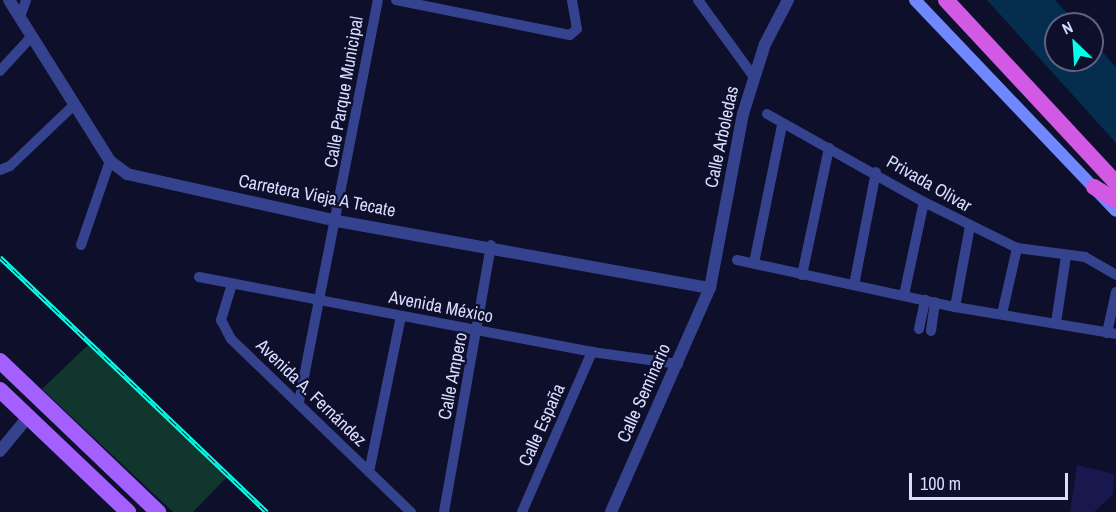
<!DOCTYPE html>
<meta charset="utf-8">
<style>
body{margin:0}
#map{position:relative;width:1116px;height:512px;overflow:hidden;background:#0e0f2b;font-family:"Archivo Narrow",sans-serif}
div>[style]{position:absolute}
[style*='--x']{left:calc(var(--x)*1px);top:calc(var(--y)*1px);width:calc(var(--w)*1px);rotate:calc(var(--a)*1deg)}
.green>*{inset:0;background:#11362d}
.water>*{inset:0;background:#052d4d}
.building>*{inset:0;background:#19184e}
.minor>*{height:10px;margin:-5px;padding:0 5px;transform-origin:5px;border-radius:5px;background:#35438f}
.tertiary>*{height:12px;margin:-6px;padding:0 6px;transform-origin:6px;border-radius:6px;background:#35438f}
.secondary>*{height:12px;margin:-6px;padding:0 6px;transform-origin:6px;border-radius:6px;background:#6f88ff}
.primary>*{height:16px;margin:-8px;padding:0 8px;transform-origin:8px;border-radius:8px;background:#a45fff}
.trunk>*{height:16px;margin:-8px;padding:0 8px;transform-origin:8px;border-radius:8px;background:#d259e3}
.rail>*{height:5px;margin-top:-2.5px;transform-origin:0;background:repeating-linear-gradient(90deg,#0e0f2b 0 9px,#04ffe8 0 18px);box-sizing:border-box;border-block:2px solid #04ffe8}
span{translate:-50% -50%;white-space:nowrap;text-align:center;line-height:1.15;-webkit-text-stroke:4.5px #0e0f2b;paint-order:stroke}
.street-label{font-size:18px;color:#d8dcff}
.north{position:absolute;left:1044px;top:12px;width:60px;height:60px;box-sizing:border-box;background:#0e0f2b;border:2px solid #5f6180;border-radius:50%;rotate:335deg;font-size:16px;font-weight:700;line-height:24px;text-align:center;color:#d8dcff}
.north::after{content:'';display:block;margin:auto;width:21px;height:27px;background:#04ffe8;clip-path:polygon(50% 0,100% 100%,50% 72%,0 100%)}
.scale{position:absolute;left:909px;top:473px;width:159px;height:27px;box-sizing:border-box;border:3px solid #d8dcff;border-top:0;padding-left:8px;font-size:18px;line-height:21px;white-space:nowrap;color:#d8dcff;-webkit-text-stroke:4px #0e0f2b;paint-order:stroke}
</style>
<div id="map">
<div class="green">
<div style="clip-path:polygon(88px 345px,228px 476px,193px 512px,173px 512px,42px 389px)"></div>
</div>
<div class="water">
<div style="clip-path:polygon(987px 0,1055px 0,1077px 24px,1056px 24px,1056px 60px,1092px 60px,1092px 40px,1116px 67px,1116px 143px)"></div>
</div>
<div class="building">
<div style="clip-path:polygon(1077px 465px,1114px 474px,1113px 494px,1094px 512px,1070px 512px)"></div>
</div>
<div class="minor">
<div style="--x:396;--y:0;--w:177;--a:11.4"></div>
<div style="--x:570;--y:35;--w:9;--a:-41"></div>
<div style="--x:577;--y:29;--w:29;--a:-100"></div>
<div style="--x:698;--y:0;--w:95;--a:54"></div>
<div style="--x:21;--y:14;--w:15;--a:-70"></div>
<div style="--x:0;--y:71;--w:47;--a:-47.6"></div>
<div style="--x:767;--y:114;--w:180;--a:29.3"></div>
<div style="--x:924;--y:202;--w:104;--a:26.3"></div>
<div style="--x:1017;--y:248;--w:69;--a:7.5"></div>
<div style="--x:1085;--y:257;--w:36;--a:30"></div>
<div style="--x:0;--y:170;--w:11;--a:-22"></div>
<div style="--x:10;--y:166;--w:90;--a:-43.6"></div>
<div style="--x:81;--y:245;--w:89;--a:-71"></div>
<div style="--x:737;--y:260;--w:223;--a:12.2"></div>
<div style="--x:955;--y:307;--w:163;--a:9.5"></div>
<div style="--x:754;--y:263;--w:141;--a:-78.5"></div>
<div style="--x:802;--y:275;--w:130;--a:-78"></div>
<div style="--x:199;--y:277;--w:400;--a:10.8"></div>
<div style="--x:592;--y:352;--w:87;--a:7.9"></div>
<div style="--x:232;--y:284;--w:38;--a:107"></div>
<div style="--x:221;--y:320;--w:21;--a:62"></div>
<div style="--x:231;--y:339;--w:250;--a:43.9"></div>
<div style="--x:854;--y:285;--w:115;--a:-79"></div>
<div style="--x:904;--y:295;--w:95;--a:-77.9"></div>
<div style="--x:955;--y:307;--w:82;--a:-79.5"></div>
<div style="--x:1002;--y:314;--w:68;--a:-77.2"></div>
<div style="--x:1056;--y:323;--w:68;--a:-81.5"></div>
<div style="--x:919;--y:329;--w:30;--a:-78"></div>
<div style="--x:931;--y:331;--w:29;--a:-82"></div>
<div style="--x:1107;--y:333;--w:42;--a:-77.6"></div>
<div style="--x:299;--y:402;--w:410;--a:-78.9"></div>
<div style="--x:369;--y:472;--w:159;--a:-78.4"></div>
<div style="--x:444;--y:512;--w:271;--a:-80"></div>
<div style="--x:522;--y:512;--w:175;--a:-66.4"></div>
</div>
<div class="tertiary">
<div style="--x:9;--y:0;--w:190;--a:57.9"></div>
<div style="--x:110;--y:161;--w:21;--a:37"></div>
<div style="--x:127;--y:174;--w:215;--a:12.6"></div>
<div style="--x:337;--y:221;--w:379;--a:10.2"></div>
<div style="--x:0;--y:451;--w:44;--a:-50.5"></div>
<div style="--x:611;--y:512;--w:245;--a:-66.2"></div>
<div style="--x:710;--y:288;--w:177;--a:-79.3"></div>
<div style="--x:743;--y:114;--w:73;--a:-72.6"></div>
<div style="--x:765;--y:44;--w:50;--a:-62.4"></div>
</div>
<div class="secondary">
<div style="--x:915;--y:0;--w:291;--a:46.4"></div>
</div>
<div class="primary">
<div style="--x:0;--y:361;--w:219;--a:43.7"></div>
<div style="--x:0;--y:390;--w:177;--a:43.6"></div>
</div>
<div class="trunk">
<div style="--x:946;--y:0;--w:250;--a:47.1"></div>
<div style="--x:1094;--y:187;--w:26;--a:32"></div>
</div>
<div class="rail">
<div style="--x:0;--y:257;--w:369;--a:43.7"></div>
</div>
<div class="street-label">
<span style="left:344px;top:92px;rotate:-80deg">Calle Parque Municipal</span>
<span style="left:722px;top:137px;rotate:-78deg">Calle Arboledas</span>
<span style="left:929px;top:184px;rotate:30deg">Privada Olivar</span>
<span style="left:317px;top:196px;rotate:11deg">Carretera Vieja A Tecate</span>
<span style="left:441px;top:307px;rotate:11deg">Avenida México</span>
<span style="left:453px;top:376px;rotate:-79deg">Calle Ampero</span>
<span style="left:311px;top:393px;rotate:44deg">Avenida A. Fernández</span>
<span style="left:644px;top:393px;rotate:-66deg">Calle Seminario</span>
<span style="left:542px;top:425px;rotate:-66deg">Calle España</span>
</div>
<div class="north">N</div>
<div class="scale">100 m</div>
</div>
